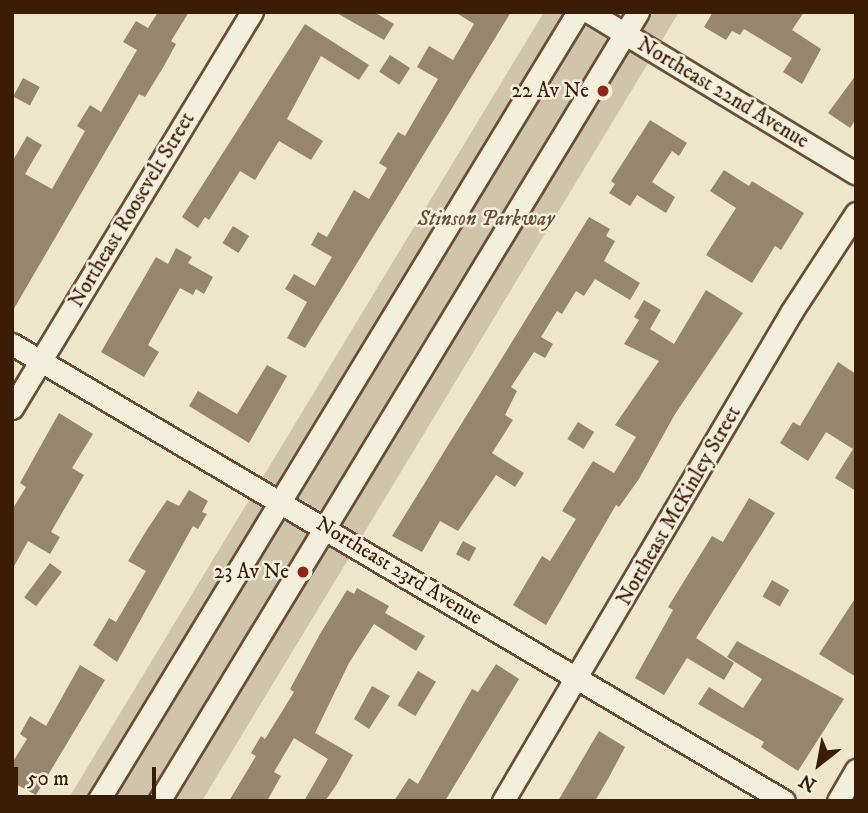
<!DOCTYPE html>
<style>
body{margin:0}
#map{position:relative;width:868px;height:813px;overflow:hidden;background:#eee6cb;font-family:"IM FELL DW Pica",serif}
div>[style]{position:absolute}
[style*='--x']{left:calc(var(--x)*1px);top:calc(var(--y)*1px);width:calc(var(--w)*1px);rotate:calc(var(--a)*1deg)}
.green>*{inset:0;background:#d0c4aa}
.building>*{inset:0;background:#98856d;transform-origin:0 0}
.roads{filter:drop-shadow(2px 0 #684e38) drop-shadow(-2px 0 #684e38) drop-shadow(0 2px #684e38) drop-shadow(0 -2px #684e38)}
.minor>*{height:21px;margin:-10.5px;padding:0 10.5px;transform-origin:10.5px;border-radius:10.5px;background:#f4efdd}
.dots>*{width:19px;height:19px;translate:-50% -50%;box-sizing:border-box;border:4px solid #f4efdd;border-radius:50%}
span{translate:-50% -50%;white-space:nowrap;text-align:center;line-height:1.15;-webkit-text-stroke:5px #f4efdd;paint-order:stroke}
.poi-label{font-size:21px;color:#3b1c07}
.right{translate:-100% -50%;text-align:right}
.street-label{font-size:21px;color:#3b1c07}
.park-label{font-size:21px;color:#684e38;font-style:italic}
.frame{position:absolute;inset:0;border:14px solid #3b1c07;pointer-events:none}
.north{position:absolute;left:784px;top:729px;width:70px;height:70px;-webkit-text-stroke:5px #f4efdd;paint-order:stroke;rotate:211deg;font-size:19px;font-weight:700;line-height:28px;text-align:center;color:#3b1c07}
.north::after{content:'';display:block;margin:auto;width:24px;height:32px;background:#3b1c07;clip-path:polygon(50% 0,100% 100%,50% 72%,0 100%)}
.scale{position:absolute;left:14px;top:767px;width:142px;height:32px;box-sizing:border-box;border:4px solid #3b1c07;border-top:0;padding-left:9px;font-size:21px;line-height:24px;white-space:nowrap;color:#3b1c07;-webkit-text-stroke:5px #f4efdd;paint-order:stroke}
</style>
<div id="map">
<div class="green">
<div style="clip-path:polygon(544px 12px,679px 12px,202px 801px,67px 801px)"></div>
</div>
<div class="building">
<div style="clip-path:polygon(158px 12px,189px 12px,171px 41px,176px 44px,164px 66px,145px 97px,139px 94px,12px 312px,12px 162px,27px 136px,42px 145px,25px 174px,52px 189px,85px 131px,77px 126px,90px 105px,101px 112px,137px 50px,123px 42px,136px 21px,148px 28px)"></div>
<div style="clip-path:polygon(335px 12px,374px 12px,394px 24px,384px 40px)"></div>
<div style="clip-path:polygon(455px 12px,511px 12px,305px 348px,287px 338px,307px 302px,285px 289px,294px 274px,315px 286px,332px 257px,311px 245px,318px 232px,327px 237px,354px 190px,369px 199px,387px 168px,379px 163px,398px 132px,405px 136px,438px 79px,417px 67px,429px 46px,453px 60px,474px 24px)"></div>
<div style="clip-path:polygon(713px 12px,804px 12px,792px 30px,821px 49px,802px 84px,783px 72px,792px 58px,744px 29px,740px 35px,732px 31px,726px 40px,704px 27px)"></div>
<div style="clip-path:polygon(305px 24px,369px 65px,359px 80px,321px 56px,287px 119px,323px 141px,311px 160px,279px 141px,255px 180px,240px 171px,209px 220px,205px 217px,198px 228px,182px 217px)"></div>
<div style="left:390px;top:55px;width:24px;height:20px;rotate:33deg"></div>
<div style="clip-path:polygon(856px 75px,856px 119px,850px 128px,828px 113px)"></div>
<div style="left:23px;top:78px;width:19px;height:21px;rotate:28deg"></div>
<div style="clip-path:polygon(650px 120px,687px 143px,679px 156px,672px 151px,652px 182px,675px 197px,666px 213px,637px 195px,630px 206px,609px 193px,615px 184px,611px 181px)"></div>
<div style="clip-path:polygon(724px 170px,749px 186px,752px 181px,804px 213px,781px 250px,775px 246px,752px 283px,706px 255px,736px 208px,710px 191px)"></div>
<div style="clip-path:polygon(589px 217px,610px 229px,606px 236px,615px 241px,604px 261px,640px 283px,630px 300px,595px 279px,584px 296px,576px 291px,562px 314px,557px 311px,541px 337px,553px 344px,545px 358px,534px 352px,511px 387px,517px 391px,505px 415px,513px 420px,492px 453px,524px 473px,515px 487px,496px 475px,458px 531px,440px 521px,422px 552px,392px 536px)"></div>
<div style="left:233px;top:226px;width:19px;height:20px;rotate:32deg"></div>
<div style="clip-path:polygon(176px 248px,192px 257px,188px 263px,213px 277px,204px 294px,196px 289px,193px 295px,180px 288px,148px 345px,159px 352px,144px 377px,101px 352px,156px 257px,168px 264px)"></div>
<div style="clip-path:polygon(706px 290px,743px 313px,675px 414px,639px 479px,619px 507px,616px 505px,546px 625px,513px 605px,542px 556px,550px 561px,576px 519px,562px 511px,593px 461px,614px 473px,636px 437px,615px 425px,659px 361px,624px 344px,639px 320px,634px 317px,644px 300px,661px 310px,650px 329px,674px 344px)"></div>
<div style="clip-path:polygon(838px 362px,856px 374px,856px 491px,835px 478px,853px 449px,826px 432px,808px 461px,780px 443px,793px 422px,800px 426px)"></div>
<div style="clip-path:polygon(267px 365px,287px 376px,249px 443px,189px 406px,198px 391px,237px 414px)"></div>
<div style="clip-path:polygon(59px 413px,93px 434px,72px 468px,84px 475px,51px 532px,60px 537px,50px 554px,28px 541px,12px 570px,12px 510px,26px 487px,20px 483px)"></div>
<div style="left:578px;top:422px;width:19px;height:20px;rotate:32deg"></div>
<div style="clip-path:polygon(189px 490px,208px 501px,202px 512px,207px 514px,198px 529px,193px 526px,117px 662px,93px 645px,109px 618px,116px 622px,146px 571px,128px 561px,148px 528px,167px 500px,179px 506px)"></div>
<div style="clip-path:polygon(749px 498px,775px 513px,696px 638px,734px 663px,724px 680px,687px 658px,664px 695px,635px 678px,673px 610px,668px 607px,712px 536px,723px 542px)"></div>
<div style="left:463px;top:541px;width:15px;height:15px;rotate:28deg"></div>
<div style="left:50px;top:563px;width:15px;height:43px;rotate:37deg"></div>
<div style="left:772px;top:580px;width:20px;height:19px;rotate:30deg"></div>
<div style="clip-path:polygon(357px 588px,389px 606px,385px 613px,425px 636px,416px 651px,374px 624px,349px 663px,315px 733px,353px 755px,335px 787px,325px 801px,304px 801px,328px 759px,294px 738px,274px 772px,281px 776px,267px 801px,229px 801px,256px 756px,251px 753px,261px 736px,265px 739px,294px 692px,290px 689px,320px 634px,347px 590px,354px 594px)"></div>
<div style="clip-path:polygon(856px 597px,856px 677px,819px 654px)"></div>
<div style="clip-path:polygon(737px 641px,844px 699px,798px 771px,761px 747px,764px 742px,698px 704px,709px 687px,743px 708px,762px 679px,727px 657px)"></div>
<div style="clip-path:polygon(496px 664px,519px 679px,445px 801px,394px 801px,409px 778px,418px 784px,472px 689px,478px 692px)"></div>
<div style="clip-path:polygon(80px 665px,105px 680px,36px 795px,12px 782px,12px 763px,27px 739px,20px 734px,30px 716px,46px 726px)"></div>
<div style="left:418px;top:671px;width:21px;height:40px;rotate:31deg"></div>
<div style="clip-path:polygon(372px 686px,390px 696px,369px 729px,354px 719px)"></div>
<div style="clip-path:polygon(599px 731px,625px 747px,608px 779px,595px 801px,558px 801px)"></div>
</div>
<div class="roads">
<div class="minor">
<div style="--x:589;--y:12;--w:312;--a:31.2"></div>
<div style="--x:12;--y:344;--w:897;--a:30.62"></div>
<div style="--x:12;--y:408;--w:463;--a:-58.8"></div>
<div style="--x:98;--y:801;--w:924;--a:-58.69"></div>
<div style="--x:159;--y:801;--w:923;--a:-58.74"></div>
<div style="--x:503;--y:801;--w:569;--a:-59.47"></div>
<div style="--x:792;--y:311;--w:117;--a:-56.9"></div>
<div style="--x:838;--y:801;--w:36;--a:-60"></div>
</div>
</div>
<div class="dots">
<div style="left:603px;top:91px;background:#8f2418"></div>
<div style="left:303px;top:572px;background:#8f2418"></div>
</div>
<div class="poi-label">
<span class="right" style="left:589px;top:91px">22 Av Ne</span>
<span class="right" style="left:289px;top:572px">23 Av Ne</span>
</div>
<div class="street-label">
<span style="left:723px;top:93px;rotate:31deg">Northeast 22nd Avenue</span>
<span style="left:132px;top:210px;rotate:-59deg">Northeast Roosevelt Street</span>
<span style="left:679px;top:506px;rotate:-60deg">Northeast McKinley Street</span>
<span style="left:399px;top:571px;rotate:31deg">Northeast 23rd Avenue</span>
</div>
<div class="park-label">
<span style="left:486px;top:219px">Stinson Parkway</span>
</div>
<div class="frame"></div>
<div class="north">N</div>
<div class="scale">50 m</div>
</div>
